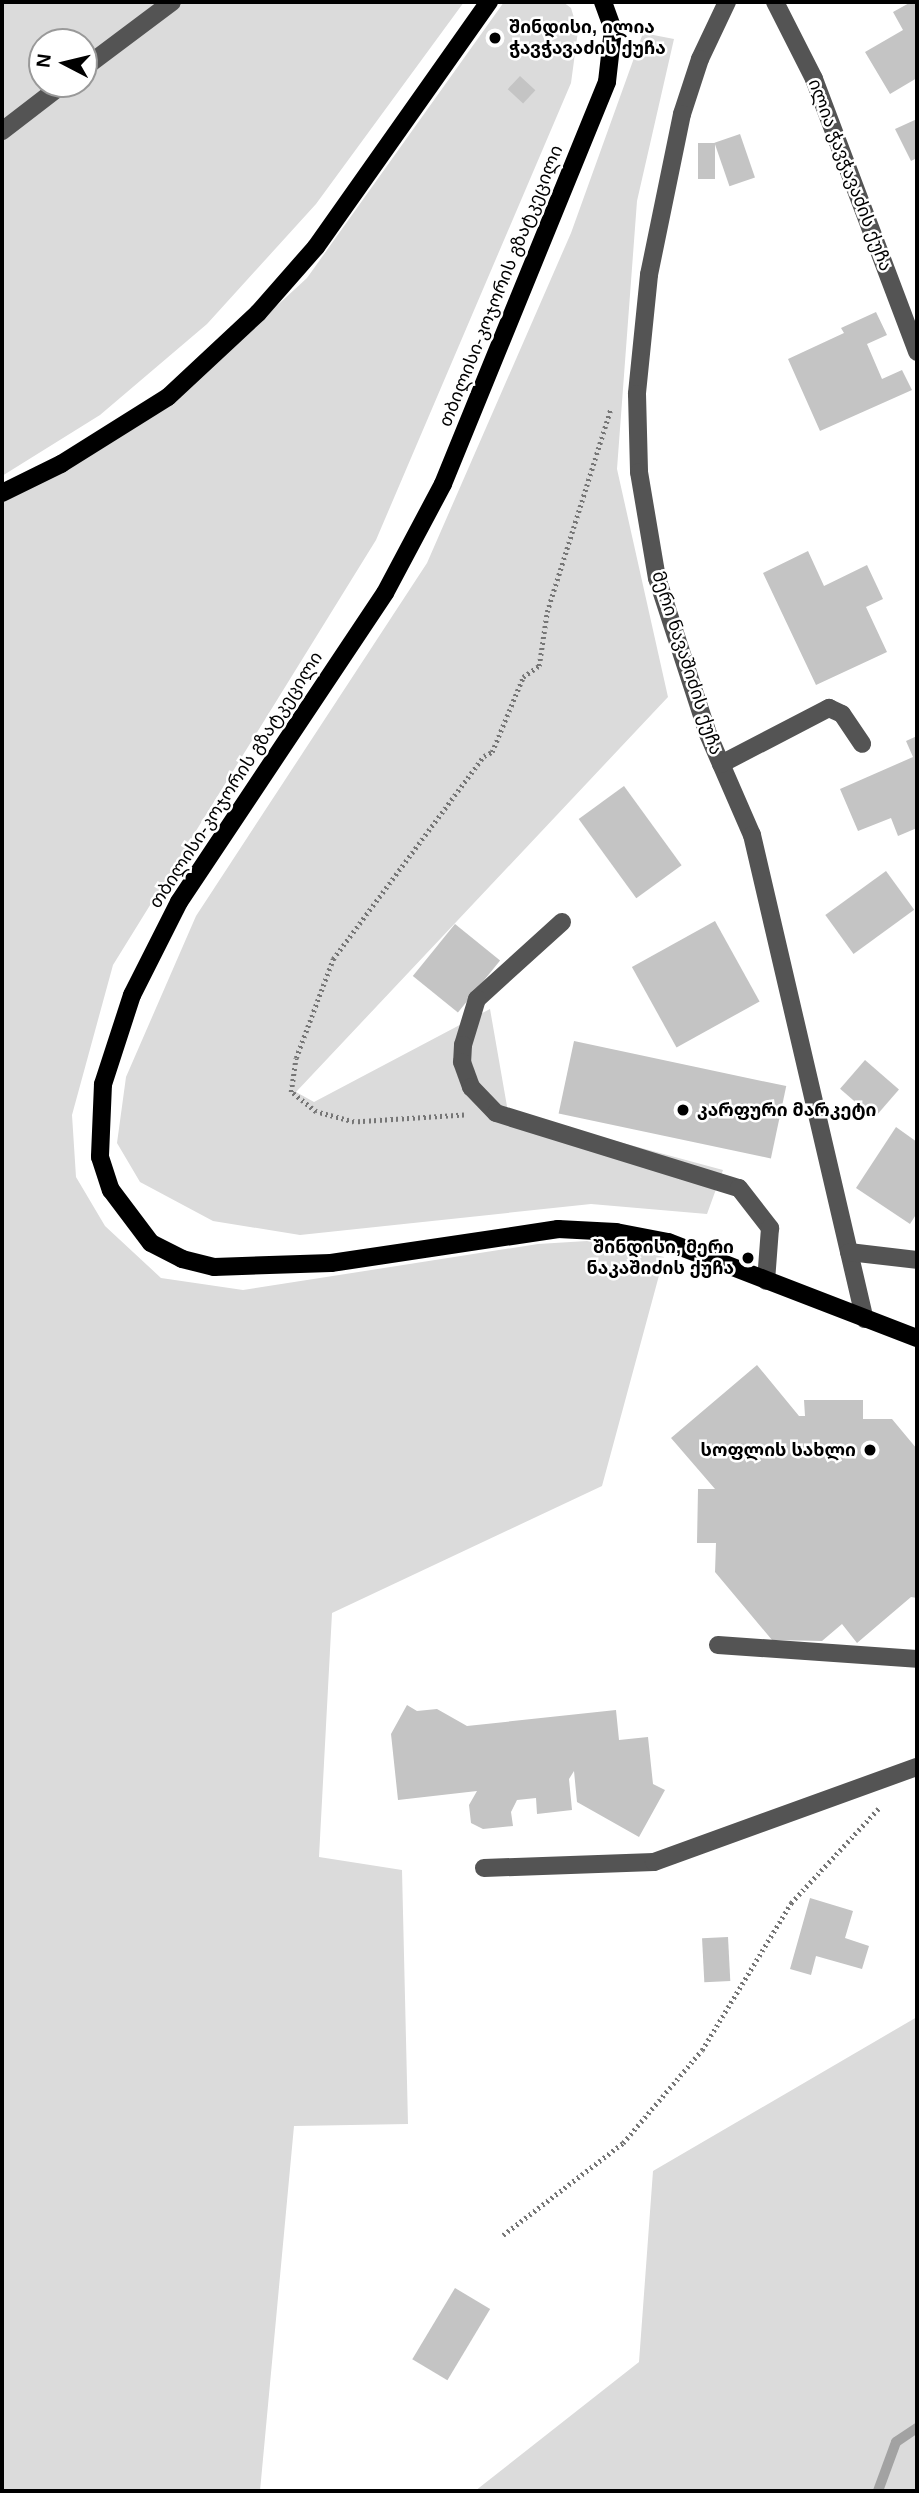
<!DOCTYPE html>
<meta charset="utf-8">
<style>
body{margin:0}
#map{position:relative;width:919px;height:2493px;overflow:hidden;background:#fff;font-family:Arial,"Noto Sans Georgian",sans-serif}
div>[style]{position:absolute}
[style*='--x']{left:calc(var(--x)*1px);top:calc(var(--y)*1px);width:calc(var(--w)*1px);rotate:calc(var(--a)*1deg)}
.green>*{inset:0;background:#dbdbdb}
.stream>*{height:10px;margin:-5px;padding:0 5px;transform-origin:5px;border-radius:5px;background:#a2a2a2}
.building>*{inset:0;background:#c4c4c4;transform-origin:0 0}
.path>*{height:4.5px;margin-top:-2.25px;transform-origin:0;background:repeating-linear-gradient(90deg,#767676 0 2px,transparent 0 5.5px)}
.minor>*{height:18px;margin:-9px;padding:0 9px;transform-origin:9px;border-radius:9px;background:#545454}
.major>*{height:18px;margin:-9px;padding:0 9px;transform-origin:9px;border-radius:9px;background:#000}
.dots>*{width:19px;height:19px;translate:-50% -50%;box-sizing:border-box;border:4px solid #fff;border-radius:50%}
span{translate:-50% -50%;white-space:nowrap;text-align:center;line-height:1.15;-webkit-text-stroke:5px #fff;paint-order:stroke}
.poi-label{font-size:18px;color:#000;font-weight:700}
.left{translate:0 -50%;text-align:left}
.right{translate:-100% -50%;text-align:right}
.street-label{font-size:18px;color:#000}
.frame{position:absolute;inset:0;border:4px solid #000;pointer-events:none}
.north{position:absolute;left:28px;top:28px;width:70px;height:70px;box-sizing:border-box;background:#fff;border:2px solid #999;border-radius:50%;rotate:277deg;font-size:19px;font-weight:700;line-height:28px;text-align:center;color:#000}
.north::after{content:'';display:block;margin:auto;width:24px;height:32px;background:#000;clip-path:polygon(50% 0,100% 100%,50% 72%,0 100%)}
</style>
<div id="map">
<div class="green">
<div style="clip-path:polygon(evenodd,2px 2px,464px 2px,316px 204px,207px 324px,100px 415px,2px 476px,2px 2px,42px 42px,84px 42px,84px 84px,42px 84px,42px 42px)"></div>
<div style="clip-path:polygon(504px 2px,563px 2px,571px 8px,578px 31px,571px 83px,376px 540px,113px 965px,72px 1115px,76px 1177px,105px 1226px,161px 1278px,243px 1290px,538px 1244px,587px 1241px,664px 1257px,602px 1486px,332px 1613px,319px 1857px,402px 1870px,408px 2124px,294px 2126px,260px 2491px,2px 2491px,2px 497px,179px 396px,307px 278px)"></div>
<div style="clip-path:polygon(643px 33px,674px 39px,637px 201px,617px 469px,668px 697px,296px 1092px,314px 1102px,490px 1009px,508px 1112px,723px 1170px,707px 1214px,591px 1204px,300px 1235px,213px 1221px,140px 1182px,117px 1143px,126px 1077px,196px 916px,427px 563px,571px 233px)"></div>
<div style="clip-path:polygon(917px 2017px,917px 2491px,475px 2491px,639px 2362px,653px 2171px)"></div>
</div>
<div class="stream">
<div style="--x:878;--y:2491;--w:52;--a:-69.8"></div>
<div style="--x:896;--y:2442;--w:25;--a:-34"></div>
</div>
<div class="building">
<div style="clip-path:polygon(911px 2px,917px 2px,917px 78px,890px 94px,865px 52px,903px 30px,893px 12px)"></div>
<div style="left:520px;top:76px;width:21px;height:18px;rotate:43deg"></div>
<div style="clip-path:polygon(917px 119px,917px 158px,911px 161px,895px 129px)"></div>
<div style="left:740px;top:134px;width:46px;height:27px;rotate:71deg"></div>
<div style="left:698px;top:143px;width:17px;height:36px"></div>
<div style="clip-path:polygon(876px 312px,887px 335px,867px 344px,882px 379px,902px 370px,912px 390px,820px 431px,788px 359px,844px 333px,841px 328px)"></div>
<div style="clip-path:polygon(808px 551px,824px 586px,867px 565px,883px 599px,866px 607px,887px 652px,816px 685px,763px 573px)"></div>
<div style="clip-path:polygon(917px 736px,917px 828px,898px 836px,891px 818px,858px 831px,840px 789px,913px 757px,906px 741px)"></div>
<div style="left:624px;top:786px;width:98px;height:56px;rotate:54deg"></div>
<div style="left:886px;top:871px;width:48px;height:75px;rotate:54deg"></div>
<div style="left:715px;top:921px;width:92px;height:95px;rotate:61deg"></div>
<div style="left:455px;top:924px;width:58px;height:67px;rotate:39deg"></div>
<div style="left:574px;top:1041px;width:217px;height:74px;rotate:12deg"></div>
<div style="left:865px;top:1060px;width:45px;height:38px;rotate:41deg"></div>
<div style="clip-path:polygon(896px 1127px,917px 1142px,917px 1213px,910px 1224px,856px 1188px)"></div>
<div style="clip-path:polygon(757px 1365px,799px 1416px,805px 1416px,804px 1400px,863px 1400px,863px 1419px,892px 1419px,917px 1449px,917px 1598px,911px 1597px,857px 1643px,842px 1624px,822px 1641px,772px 1640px,715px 1572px,716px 1543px,697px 1543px,698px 1489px,715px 1489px,671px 1438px)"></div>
<div style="clip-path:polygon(407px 1705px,417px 1711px,437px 1709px,467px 1726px,616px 1710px,619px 1740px,648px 1737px,653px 1784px,665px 1790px,639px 1837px,577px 1802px,574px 1771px,569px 1779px,572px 1810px,537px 1814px,536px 1798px,517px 1800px,511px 1812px,513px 1826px,483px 1829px,471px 1823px,469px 1805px,477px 1791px,398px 1800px,391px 1734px)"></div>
<div style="clip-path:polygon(810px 1898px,853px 1911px,845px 1938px,869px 1946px,862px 1969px,816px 1956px,811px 1975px,790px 1969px)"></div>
<div style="left:728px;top:1937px;width:44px;height:26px;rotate:87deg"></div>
<div style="left:455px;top:2288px;width:41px;height:83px;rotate:31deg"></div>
</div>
<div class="path">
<div style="--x:464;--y:1115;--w:110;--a:176.4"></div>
<div style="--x:354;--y:1122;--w:39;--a:-165"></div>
<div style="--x:316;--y:1112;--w:32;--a:-141"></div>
<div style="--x:291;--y:1092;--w:34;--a:-82"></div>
<div style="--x:296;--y:1058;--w:106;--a:-69.5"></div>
<div style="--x:333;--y:959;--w:253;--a:-53.4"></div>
<div style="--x:484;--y:756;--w:9;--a:-27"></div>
<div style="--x:492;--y:752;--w:81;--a:-67.5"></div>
<div style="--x:523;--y:677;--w:19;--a:-35"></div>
<div style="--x:539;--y:666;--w:55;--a:-81.6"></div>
<div style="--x:547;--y:612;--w:214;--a:-72.6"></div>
<div style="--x:503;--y:2235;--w:151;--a:-37.5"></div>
<div style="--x:623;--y:2143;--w:122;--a:-49.7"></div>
<div style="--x:702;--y:2050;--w:172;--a:-58.8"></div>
<div style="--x:791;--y:1903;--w:129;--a:-47.2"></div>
</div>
<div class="minor">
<div style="--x:727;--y:2;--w:63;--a:115.3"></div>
<div style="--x:700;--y:59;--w:58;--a:108.1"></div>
<div style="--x:682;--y:114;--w:164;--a:101.6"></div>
<div style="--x:649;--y:275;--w:120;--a:95.8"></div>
<div style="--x:637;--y:394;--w:78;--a:88.5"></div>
<div style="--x:639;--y:472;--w:108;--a:80.4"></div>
<div style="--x:657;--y:578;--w:164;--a:71.9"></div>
<div style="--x:708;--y:734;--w:110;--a:66.5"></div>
<div style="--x:752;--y:835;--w:497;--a:76.9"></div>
<div style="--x:775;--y:2;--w:86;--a:63.1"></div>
<div style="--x:814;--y:79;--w:292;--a:69.3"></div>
<div style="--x:84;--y:68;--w:110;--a:-36.9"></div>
<div style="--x:2;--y:131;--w:77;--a:-37.6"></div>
<div style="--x:721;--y:764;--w:122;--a:-27.4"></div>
<div style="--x:829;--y:708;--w:14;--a:25"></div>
<div style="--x:842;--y:714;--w:36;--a:56"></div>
<div style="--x:562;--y:922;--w:115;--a:137.8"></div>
<div style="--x:477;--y:999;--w:48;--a:106.9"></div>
<div style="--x:463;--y:1045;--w:17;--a:93"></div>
<div style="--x:462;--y:1062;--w:27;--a:70"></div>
<div style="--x:471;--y:1087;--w:36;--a:46"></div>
<div style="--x:496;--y:1113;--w:254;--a:17.2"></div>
<div style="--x:739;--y:1188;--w:51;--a:52.2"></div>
<div style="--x:770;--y:1228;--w:53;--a:94.3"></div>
<div style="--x:849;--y:1252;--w:68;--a:6.7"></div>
<div style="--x:718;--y:1645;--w:199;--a:4"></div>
<div style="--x:484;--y:1868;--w:170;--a:-2"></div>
<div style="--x:654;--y:1862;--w:280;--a:-19.9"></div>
</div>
<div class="major">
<div style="--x:603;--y:2;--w:29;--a:70"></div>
<div style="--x:613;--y:29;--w:53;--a:96.5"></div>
<div style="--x:607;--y:82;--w:434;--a:112.2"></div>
<div style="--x:443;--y:484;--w:123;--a:118"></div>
<div style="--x:385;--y:593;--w:371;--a:123.7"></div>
<div style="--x:179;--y:902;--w:104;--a:116.8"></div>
<div style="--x:132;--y:995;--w:94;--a:108"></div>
<div style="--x:103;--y:1084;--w:73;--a:92.4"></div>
<div style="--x:100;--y:1157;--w:35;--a:72"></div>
<div style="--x:111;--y:1190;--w:66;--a:53"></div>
<div style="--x:151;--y:1243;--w:35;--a:27"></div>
<div style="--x:182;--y:1259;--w:33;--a:14"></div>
<div style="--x:214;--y:1267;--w:117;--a:-2"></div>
<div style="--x:331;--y:1263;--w:230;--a:-8.5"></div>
<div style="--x:558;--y:1229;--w:58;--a:3"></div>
<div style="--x:616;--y:1232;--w:53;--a:10.9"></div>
<div style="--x:668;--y:1242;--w:267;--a:21.1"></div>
<div style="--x:2;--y:493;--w:66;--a:-26.2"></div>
<div style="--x:61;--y:464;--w:126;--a:-32.1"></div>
<div style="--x:168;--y:397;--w:123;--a:-43"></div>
<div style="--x:258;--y:313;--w:88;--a:-48.7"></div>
<div style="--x:316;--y:247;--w:300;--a:-54.8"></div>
</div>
<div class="dots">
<div style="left:495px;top:38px;background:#000"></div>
<div style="left:683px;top:1110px;background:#000"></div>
<div style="left:748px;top:1258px;background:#000"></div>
<div style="left:870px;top:1450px;background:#000"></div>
</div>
<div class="poi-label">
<span class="left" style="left:509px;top:38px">შინდისი, ილია<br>ჭავჭავაძის ქუჩა</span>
<span class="left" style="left:697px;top:1110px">კარფური მარკეტი</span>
<span class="right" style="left:734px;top:1258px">შინდისი, მერი<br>ნაკაშიძის ქუჩა</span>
<span class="right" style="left:856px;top:1450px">სოფლის სახლი</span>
</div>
<div class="street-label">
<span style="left:850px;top:175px;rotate:69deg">ილია ჭავჭავაძის ქუჩა</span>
<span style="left:501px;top:286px;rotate:-68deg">თბილისი-კოჯორის გზატკეცილი</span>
<span style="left:687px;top:663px;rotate:72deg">მერი ნავაშიძის ქუჩა</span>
<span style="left:236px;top:780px;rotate:-57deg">თბილისი-კოჯორის გზატკეცილი</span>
</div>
<div class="frame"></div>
<div class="north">N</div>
</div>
